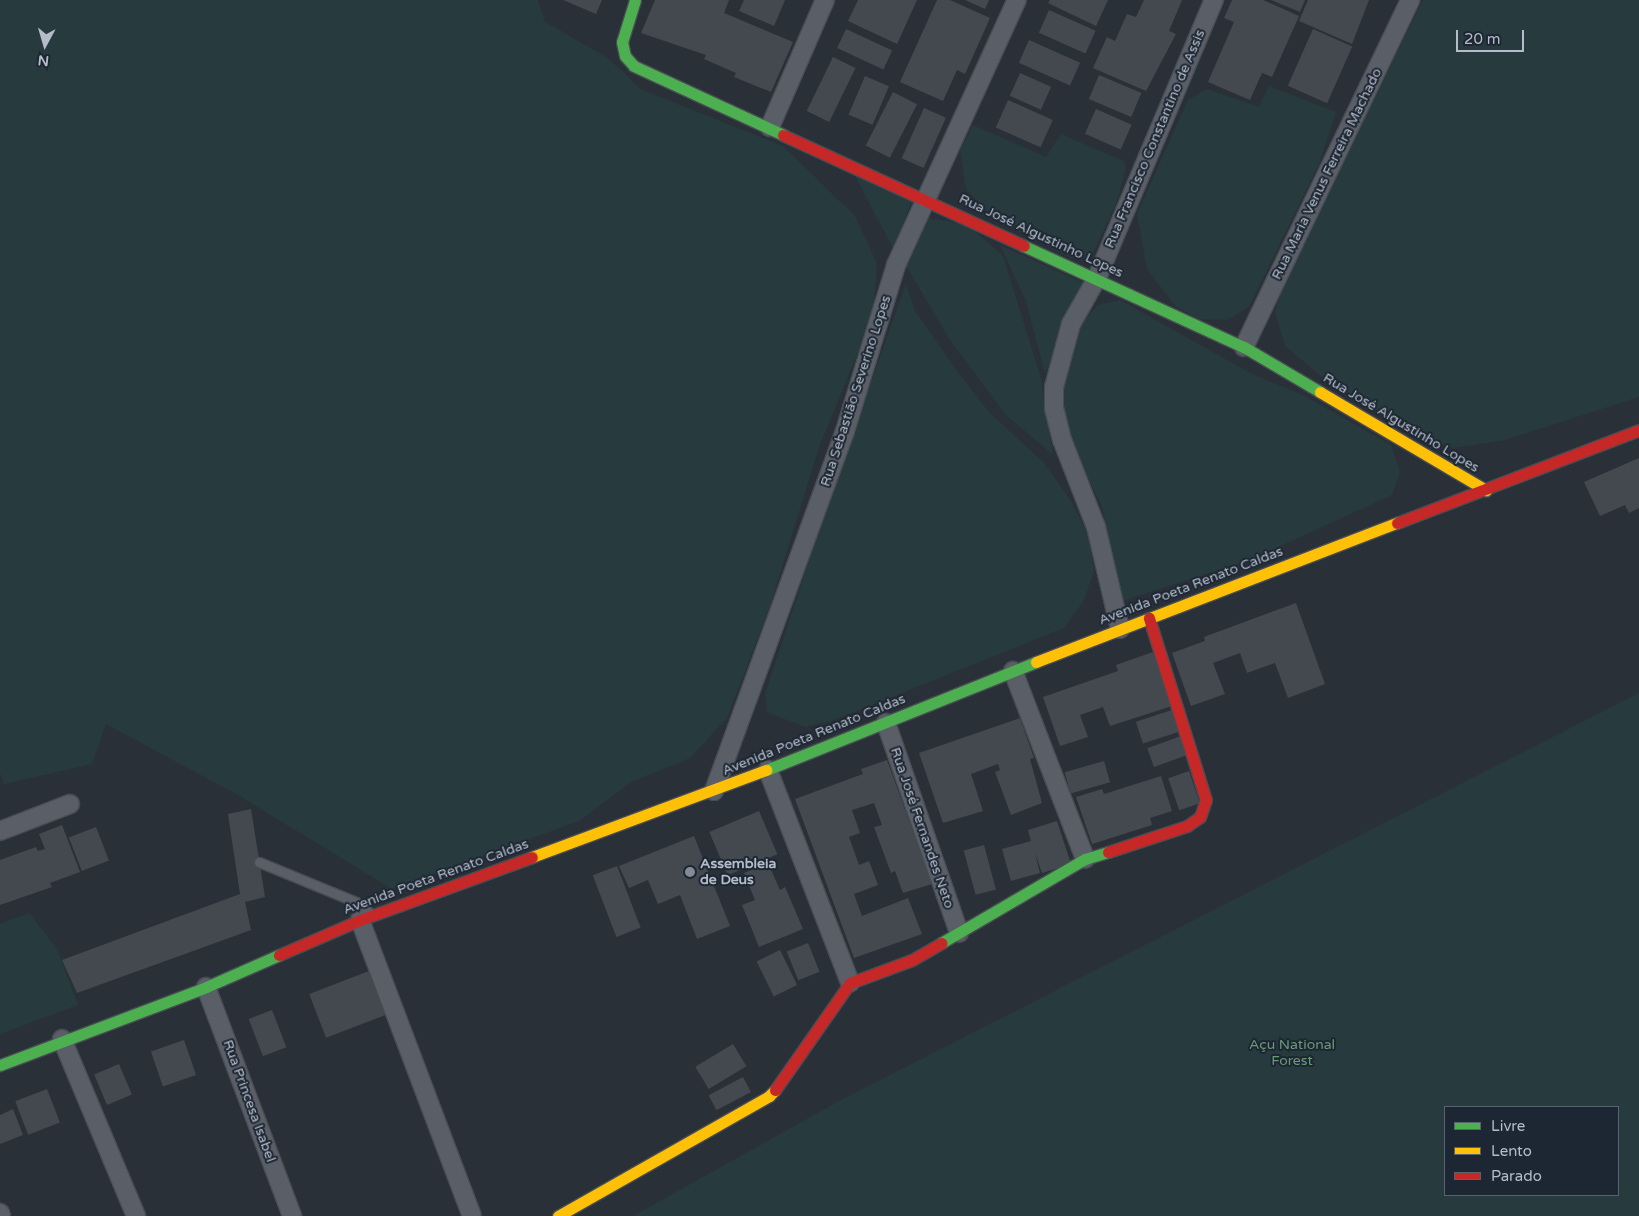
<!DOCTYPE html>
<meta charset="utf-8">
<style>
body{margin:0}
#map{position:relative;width:1639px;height:1216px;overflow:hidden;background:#2a3038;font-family:"Varela Round",sans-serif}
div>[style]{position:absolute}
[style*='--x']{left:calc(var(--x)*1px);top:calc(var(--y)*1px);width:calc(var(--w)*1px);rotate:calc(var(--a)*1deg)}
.green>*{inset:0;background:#273a3e}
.building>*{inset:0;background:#444950;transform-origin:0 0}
.roads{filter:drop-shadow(1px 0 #484c53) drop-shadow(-1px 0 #484c53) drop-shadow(0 1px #484c53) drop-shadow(0 -1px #484c53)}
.lane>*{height:9px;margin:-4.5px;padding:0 4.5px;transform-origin:4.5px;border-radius:4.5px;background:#5a5e66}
.street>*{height:18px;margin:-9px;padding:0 9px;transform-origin:9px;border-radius:9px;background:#5a5e66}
.fast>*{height:11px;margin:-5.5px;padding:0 5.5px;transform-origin:5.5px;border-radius:5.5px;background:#4caf50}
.slow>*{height:11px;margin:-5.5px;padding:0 5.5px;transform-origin:5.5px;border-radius:5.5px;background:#ffc107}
.jam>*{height:11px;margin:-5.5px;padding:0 5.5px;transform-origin:5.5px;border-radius:5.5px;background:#c62828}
.dots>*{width:14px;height:14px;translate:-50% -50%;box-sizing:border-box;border:2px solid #1d2633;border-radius:50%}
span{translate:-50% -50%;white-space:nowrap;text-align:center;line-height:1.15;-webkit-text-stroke:4px #1d2633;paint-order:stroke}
.street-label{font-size:14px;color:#b4bcc9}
.poi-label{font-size:14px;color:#b4bcc9;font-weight:700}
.left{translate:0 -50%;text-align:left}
.park-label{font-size:14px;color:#6b9a76}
.legend{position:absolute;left:1444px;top:1106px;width:175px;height:90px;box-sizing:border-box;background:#1d2633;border:1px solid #59626f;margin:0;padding:6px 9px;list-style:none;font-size:15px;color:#b4bcc9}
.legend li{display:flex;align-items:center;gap:10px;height:25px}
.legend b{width:25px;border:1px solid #59626f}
.north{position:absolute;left:20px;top:20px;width:50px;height:50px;-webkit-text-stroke:4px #1d2633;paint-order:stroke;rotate:186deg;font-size:14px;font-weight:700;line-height:20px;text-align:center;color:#b4bcc9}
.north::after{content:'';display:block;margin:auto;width:18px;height:22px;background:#b4bcc9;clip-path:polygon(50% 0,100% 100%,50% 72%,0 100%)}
.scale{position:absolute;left:1456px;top:30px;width:68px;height:22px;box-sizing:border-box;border:2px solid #b4bcc9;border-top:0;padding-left:6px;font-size:15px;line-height:18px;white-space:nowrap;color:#b4bcc9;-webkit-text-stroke:4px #1d2633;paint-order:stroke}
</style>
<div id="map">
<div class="green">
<div style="clip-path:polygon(0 0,538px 0,545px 22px,608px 58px,642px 90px,783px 146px,855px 216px,877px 264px,873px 316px,819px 447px,770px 606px,727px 718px,690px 758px,631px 782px,579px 821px,392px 889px,238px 795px,106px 724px,92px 764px,4px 784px,0 773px)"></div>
<div style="clip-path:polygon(1423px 0,1639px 0,1639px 397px,1505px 440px,1454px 448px,1417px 438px,1332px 385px,1285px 346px,1275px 312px,1284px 282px)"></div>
<div style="clip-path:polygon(1269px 86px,1336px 112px,1318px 166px,1249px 307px,1227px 320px,1199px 319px,1175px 306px,1147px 269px,1137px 214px,1188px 100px,1207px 89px,1259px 107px)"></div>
<div style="clip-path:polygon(973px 125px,1046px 157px,1061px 134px,1123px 161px,1126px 167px,1116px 204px,1091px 257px,1071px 258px,994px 219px,966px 189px,960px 151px)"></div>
<div style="clip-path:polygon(854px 174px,911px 202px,894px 250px)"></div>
<div style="clip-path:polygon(924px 218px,967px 224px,1003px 256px,1041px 378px,1053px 455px,1006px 415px,950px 340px,905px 264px)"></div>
<div style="clip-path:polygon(1000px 245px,1084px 283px,1045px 374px,1026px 301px)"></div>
<div style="clip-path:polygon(906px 284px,915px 311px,957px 371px,989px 412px,1044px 463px,1071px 501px,1088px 534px,1094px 571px,1084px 600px,1064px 628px,834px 720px,805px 727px,767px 712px,765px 694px,828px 503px)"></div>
<div style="clip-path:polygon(1120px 300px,1252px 374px,1303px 395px,1391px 445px,1400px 472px,1392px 495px,1250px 560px,1122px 601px,1102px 507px,1074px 449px,1060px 402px,1064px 355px,1080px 325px,1098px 305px)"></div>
<div style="clip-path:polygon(evenodd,1639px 693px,1639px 1216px,633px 1216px,841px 1100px,1639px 693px,1445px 1107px,1618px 1107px,1618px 1195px,1445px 1195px,1445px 1107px)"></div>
<div style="clip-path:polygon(29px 913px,57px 949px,78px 1005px,0 1034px,0 924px)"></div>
</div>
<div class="building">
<div style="clip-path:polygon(563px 0,602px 0,596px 14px)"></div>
<div style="clip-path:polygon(655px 0,729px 0,724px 13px,793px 42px,771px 92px,734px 77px,736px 73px,704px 59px,706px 55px,641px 33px)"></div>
<div style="clip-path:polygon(744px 0,785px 0,774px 26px,739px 11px)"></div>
<div style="clip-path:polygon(858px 0,917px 0,897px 44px,848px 21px)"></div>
<div style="clip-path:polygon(937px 0,950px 0,990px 18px,965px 74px,957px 70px,943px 101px,900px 82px)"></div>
<div style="clip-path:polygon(965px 0,989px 0,985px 9px)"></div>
<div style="clip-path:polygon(1050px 0,1108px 0,1096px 26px,1048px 3px)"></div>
<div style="clip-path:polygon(1144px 0,1182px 0,1169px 31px,1176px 34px,1146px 91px,1093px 68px,1107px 37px,1115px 41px,1127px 14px,1136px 17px)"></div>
<div style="clip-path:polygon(1232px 0,1263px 0,1299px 16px,1272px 77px,1262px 73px,1250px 100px,1208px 82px,1234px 22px,1224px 18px)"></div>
<div style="clip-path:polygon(1271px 0,1305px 0,1300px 12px)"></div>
<div style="clip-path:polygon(1308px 0,1369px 0,1352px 44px,1299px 21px)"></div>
<div style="left:1049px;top:10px;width:51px;height:25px;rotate:24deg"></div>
<div style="left:846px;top:29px;width:51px;height:21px;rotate:25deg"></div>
<div style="left:1313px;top:29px;width:43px;height:62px;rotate:24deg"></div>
<div style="left:1029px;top:40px;width:56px;height:25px;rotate:24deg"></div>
<div style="left:833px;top:57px;width:25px;height:60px;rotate:26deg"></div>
<div style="left:1020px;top:73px;width:34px;height:25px;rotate:24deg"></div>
<div style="left:1099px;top:75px;width:46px;height:26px;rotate:23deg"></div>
<div style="left:865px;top:76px;width:26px;height:42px;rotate:23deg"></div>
<div style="left:893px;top:92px;width:27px;height:60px;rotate:27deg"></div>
<div style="left:1008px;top:100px;width:49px;height:30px;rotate:24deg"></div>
<div style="left:924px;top:108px;width:24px;height:55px;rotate:24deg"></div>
<div style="left:1096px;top:109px;width:39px;height:27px;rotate:24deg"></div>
<div style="clip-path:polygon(1639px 458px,1639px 508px,1629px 513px,1625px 505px,1600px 516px,1584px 482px)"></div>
<div style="clip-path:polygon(1296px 603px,1325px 684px,1288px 698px,1275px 663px,1247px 673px,1240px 653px,1213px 663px,1225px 694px,1191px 706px,1172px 653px,1205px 641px,1204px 637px)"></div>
<div style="clip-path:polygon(1153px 652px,1172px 706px,1110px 726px,1103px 707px,1080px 715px,1088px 737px,1060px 746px,1043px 697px,1118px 671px,1116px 665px)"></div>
<div style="left:1172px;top:710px;width:23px;height:38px;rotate:72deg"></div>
<div style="clip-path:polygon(1020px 718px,1034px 758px,1030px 759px,1042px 803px,1011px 815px,995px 772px,1000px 770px,998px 764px,971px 774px,983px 811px,943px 823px,919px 753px)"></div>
<div style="left:1181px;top:736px;width:20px;height:36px;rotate:70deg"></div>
<div style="clip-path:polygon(887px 760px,932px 884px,903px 893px,895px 871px,891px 873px,874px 827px,882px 825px,874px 803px,852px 810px,860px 833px,849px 837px,859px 865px,869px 861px,878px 885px,854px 894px,862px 916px,908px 898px,922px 934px,854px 958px,795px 799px,863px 774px,861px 769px)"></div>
<div style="left:1104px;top:761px;width:22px;height:41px;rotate:74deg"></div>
<div style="left:1189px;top:771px;width:34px;height:22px;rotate:71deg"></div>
<div style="clip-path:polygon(1161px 776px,1172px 811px,1150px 818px,1152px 825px,1092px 844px,1076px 797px,1102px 789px,1104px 794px)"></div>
<div style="clip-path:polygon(251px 809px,265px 897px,245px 902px,251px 930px,77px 993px,62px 960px,240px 894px,228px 814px)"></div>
<div style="left:759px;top:811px;width:47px;height:54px;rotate:67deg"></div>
<div style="clip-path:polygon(1057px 821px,1071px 864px,1042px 873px,1035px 853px,1040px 873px,1011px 881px,1002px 849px,1031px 841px,1028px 830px)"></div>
<div style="clip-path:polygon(62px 825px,80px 872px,50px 883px,52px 887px,0 905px,0 860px,36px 847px,38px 851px,45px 849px,39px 834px)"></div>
<div style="left:96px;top:827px;width:36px;height:29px;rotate:69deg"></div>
<div style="clip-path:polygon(694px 836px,730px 926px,697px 939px,680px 895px,658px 904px,648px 880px,629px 888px,619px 866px)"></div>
<div style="left:984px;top:845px;width:46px;height:21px;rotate:75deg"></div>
<div style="clip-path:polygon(768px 863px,780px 890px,785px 887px,803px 929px,759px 947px,742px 905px,755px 900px,744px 873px)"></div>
<div style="left:617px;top:866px;width:66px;height:26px;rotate:69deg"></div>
<div style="left:808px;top:943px;width:31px;height:23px;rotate:68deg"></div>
<div style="left:780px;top:950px;width:39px;height:26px;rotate:64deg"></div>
<div style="left:369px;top:971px;width:47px;height:64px;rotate:69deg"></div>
<div style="left:272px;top:1010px;width:40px;height:25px;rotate:69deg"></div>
<div style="left:184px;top:1040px;width:37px;height:35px;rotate:71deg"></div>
<div style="left:733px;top:1044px;width:26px;height:44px;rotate:59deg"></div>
<div style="left:119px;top:1064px;width:33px;height:27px;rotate:67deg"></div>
<div style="left:743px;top:1077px;width:17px;height:39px;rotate:62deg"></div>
<div style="left:47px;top:1089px;width:36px;height:34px;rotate:69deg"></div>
<div style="clip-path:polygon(13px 1109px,23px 1135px,0 1144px,0 1115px)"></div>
</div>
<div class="roads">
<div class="lane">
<div style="--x:259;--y:862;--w:105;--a:22.4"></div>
<div style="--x:356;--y:902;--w:16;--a:38"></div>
</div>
<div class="street">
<div style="--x:770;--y:127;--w:138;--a:-66.6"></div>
<div style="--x:1244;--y:347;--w:385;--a:-64.4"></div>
<div style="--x:1120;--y:629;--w:105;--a:-103.2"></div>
<div style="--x:1096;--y:527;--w:93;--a:-111.3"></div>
<div style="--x:1062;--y:440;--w:33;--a:-104"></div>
<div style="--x:1054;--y:408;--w:21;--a:-90"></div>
<div style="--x:1054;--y:387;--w:65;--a:-74.9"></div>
<div style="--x:1071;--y:324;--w:53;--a:-60.5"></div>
<div style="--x:1097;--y:278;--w:302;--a:-67.2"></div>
<div style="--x:1013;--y:671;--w:201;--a:69"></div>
<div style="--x:886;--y:723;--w:222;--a:70.8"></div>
<div style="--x:768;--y:770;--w:228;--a:68.9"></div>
<div style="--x:714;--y:791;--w:383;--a:-70"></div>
<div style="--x:845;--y:431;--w:174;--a:-72.9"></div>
<div style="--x:896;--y:265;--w:291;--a:-65.5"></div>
<div style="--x:0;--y:831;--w:75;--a:-21.1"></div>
<div style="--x:360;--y:920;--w:316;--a:69.3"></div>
<div style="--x:206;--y:987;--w:245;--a:69.4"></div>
<div style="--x:62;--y:1039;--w:192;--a:67.3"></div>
<div style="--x:0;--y:1213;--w:3;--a:72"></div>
</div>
<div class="fast">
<div style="--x:635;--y:0;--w:44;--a:107.2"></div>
<div style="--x:622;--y:42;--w:14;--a:78"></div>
<div style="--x:625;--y:56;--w:13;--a:48"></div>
<div style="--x:634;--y:66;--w:164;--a:24.8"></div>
<div style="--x:1024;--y:246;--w:242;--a:24.7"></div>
<div style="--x:1244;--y:347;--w:88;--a:30.6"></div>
<div style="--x:766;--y:770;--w:291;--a:-21.8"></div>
<div style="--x:941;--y:943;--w:167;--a:-30.3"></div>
<div style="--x:1085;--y:859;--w:24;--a:-17"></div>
<div style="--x:0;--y:1065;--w:220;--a:-20.7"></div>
<div style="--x:206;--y:987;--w:80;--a:-23.7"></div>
</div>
<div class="slow">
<div style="--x:1320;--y:392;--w:193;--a:30.6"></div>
<div style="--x:1036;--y:662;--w:387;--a:-21.1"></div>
<div style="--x:532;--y:857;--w:250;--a:-20.4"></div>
<div style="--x:558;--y:1216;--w:243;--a:-29.6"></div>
<div style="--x:769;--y:1096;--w:8;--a:-45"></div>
</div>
<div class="jam">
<div style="--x:783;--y:135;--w:265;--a:24.7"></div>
<div style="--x:1397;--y:523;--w:259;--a:-21"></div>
<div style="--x:1108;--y:852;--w:83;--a:-18.2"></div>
<div style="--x:1187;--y:826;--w:16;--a:-35"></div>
<div style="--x:1200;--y:817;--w:18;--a:-71"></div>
<div style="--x:1206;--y:800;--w:191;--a:-107.4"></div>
<div style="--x:279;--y:955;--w:88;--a:-23.4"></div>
<div style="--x:360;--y:920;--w:183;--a:-20.1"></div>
<div style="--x:775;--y:1090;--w:131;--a:-55"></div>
<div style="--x:850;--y:983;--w:66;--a:-20.4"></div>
<div style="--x:912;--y:960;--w:34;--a:-30"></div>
</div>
</div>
<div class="dots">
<div style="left:690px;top:872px;background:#848b96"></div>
</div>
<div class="street-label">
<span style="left:1155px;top:139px;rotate:-67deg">Rua Francisco Constantino de Assis</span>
<span style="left:1327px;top:174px;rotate:-64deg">Rua Maria Venus Ferreira Machado</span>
<span style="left:1041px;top:236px;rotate:25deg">Rua José Algustinho Lopes</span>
<span style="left:856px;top:391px;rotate:-72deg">Rua Sebastião Severino Lopes</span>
<span style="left:1401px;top:423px;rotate:31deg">Rua José Algustinho Lopes</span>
<span style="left:1191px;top:586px;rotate:-21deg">Avenida Poeta Renato Caldas</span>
<span style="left:814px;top:735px;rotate:-22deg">Avenida Poeta Renato Caldas</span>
<span style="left:922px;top:828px;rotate:71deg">Rua José Fernandes Neto</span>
<span style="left:436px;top:877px;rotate:-20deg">Avenida Poeta Renato Caldas</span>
<span style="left:249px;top:1101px;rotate:70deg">Rua Princesa Isabel</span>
</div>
<div class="poi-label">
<span class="left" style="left:700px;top:872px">Assembleia<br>de Deus</span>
</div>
<div class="park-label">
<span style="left:1292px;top:1053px">Açu National<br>Forest</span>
</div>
<ul class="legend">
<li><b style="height:6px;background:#4caf50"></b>Livre</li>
<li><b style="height:6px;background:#ffc107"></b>Lento</li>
<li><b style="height:6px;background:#c62828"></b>Parado</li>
</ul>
<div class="north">N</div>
<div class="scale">20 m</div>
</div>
